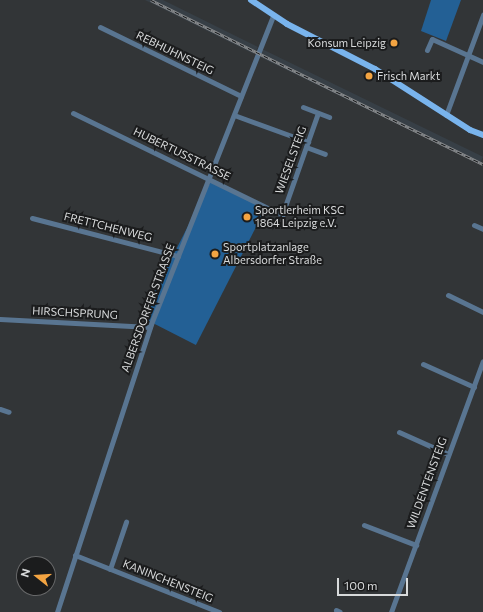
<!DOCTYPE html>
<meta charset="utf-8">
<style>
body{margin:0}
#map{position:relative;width:483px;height:612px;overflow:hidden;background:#323537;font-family:Commissioner,sans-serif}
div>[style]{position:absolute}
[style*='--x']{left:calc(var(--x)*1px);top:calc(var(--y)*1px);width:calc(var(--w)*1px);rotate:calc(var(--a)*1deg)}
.built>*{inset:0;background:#373f46;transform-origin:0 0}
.green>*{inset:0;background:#236095;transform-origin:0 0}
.minor>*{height:5px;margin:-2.5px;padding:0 2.5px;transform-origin:2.5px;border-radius:2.5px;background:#597591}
.major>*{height:6px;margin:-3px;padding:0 3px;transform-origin:3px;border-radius:3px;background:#79b4ed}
.rail>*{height:3px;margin-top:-1.5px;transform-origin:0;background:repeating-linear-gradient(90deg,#1b1c1d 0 4.5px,#8a8c8e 0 9px);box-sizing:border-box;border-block:1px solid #8a8c8e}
.dots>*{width:11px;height:11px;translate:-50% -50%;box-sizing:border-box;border:2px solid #1b1c1d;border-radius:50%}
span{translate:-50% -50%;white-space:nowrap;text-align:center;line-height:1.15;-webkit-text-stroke:4px #1b1c1d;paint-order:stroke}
.poi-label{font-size:11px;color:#d8dadb}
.right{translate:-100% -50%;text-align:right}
.left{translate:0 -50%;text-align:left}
.street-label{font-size:11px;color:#d8dadb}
.north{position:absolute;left:16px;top:556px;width:40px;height:40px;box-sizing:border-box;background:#1b1c1d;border:1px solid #676869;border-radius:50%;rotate:287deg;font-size:11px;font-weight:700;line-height:16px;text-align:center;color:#d8dadb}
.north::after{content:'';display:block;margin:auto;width:14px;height:18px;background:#f3a442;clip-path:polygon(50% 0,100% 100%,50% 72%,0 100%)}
.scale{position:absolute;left:337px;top:578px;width:71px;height:18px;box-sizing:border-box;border:2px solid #d8dadb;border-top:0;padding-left:5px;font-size:12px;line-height:14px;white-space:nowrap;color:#d8dadb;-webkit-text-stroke:3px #1b1c1d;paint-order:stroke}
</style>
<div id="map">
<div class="built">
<div style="clip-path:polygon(145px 0,163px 0,258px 47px,254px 54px)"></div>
<div style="left:262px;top:49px;width:246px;height:8px;rotate:26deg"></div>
</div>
<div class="green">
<div style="clip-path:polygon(431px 0,461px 0,446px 41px,421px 31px)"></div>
<div style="left:211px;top:181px;width:61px;height:153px;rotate:27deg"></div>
</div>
<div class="minor">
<div style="--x:100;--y:27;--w:157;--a:26.1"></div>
<div style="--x:427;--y:50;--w:12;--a:-66"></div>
<div style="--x:432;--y:39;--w:56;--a:24.3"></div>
<div style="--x:303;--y:107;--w:28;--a:21"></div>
<div style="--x:73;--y:113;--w:233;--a:26"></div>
<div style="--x:282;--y:215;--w:108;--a:-70.6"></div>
<div style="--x:234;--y:115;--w:79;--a:20"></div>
<div style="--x:446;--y:115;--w:107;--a:-69.7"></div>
<div style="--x:306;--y:147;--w:20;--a:20"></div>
<div style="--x:32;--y:218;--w:151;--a:14.6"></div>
<div style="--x:474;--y:225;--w:10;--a:24"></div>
<div style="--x:448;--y:295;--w:39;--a:26"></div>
<div style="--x:0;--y:319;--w:150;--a:3.1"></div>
<div style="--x:423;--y:364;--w:56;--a:24.3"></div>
<div style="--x:0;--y:409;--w:9;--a:18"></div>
<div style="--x:399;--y:432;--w:54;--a:24.2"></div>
<div style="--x:364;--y:525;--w:56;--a:21"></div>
<div style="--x:75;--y:555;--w:155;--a:21.6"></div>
<div style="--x:110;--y:569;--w:50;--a:-71.2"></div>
<div style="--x:336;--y:610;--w:4;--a:27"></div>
<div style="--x:57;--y:612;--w:303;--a:-71.9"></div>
<div style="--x:151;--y:324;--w:331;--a:-68.4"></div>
<div style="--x:391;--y:612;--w:267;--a:-69.9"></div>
</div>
<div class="major">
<div style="--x:251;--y:0;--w:43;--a:33.7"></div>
<div style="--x:287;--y:24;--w:99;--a:27.1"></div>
<div style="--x:375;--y:69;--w:113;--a:32.7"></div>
<div style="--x:470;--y:130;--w:14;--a:21"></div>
</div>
<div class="rail">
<div style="--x:151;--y:0;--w:370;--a:26.3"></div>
</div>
<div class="dots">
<div style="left:394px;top:43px;background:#f3a442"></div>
<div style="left:369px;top:76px;background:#f3a442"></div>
<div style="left:247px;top:217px;background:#f3a442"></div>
<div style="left:215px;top:254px;background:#f3a442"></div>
</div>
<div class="poi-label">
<span class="right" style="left:386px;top:43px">Konsum Leipzig</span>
<span class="left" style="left:377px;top:76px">Frisch Markt</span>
<span class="left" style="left:255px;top:217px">Sportlerheim KSC<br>1864 Leipzig e.V.</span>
<span class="left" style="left:223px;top:254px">Sportplatzanlage<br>Albersdorfer Straße</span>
</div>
<div class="street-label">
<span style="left:175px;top:53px;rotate:26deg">REBHUHNSTEIG</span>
<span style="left:182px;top:154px;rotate:26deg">HUBERTUSSTRASSE</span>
<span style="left:291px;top:160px;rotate:-70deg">WIESELSTEIG</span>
<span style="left:108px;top:227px;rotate:14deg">FRETTCHENWEG</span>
<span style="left:148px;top:308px;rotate:-70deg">ALBERSDORFER STRASSE</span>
<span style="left:75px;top:313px;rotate:3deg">HIRSCHSPRUNG</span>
<span style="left:427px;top:483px;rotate:-70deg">WILDENTENSTEIG</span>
<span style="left:168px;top:581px;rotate:22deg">KANINCHENSTEIG</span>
</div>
<div class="north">N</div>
<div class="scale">100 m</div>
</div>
